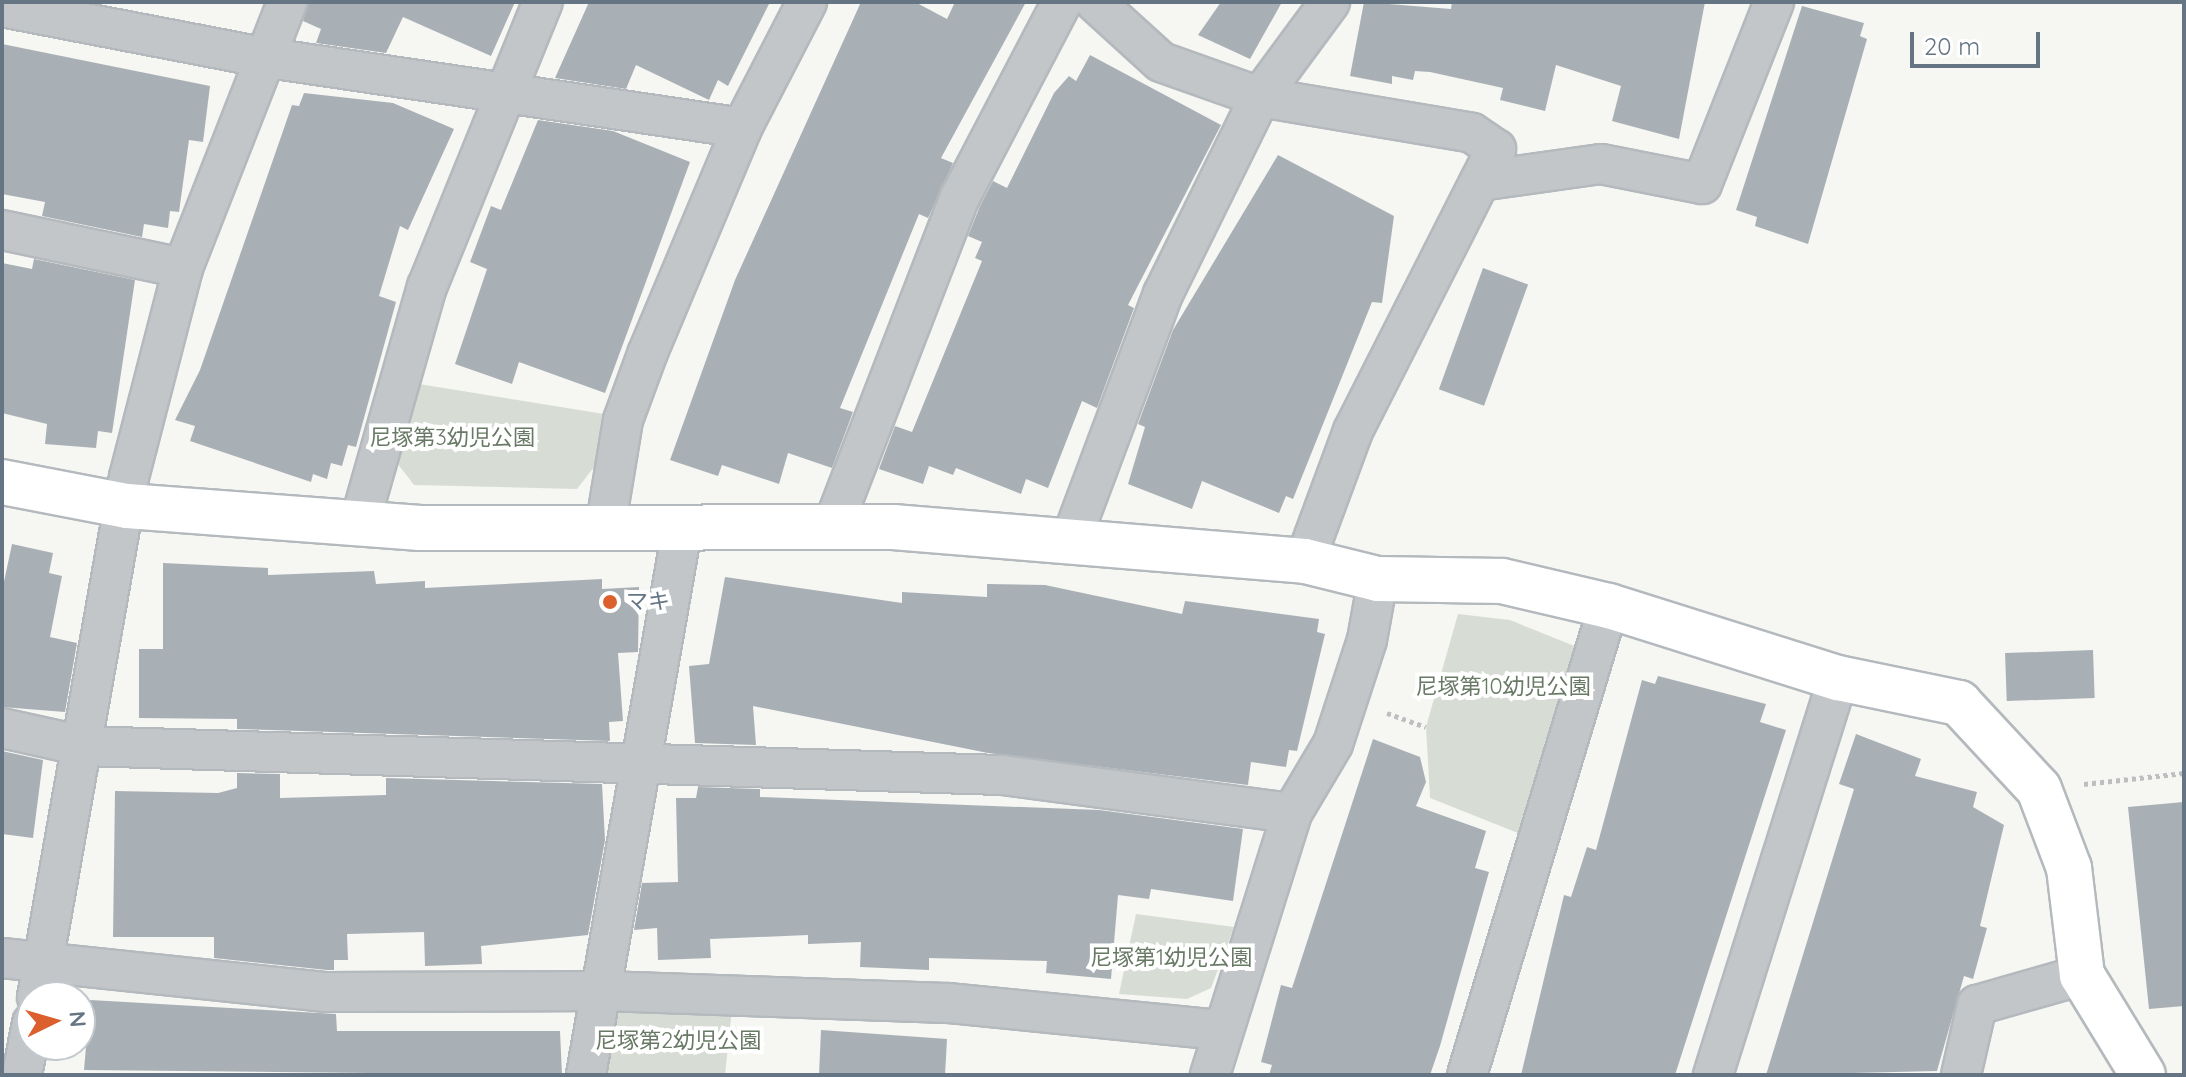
<!DOCTYPE html>
<meta charset="utf-8">
<style>
body{margin:0}
#map{position:relative;width:2186px;height:1077px;overflow:hidden;background:#f6f6f3;font-family:Quicksand,"Noto Sans JP",sans-serif}
div>[style]{position:absolute}
[style*='--x']{left:calc(var(--x)*1px);top:calc(var(--y)*1px);width:calc(var(--w)*1px);rotate:calc(var(--a)*1deg)}
.green>*{inset:0;background:#d7ddd4}
.building>*{inset:0;background:#a9b0b5;transform-origin:0 0}
.path>*{height:5px;margin-top:-2.5px;transform-origin:0;background:repeating-linear-gradient(90deg,#bcbec0 0 4px,transparent 0 8px)}
.roads{filter:drop-shadow(2px 0 #b4b9bd) drop-shadow(-2px 0 #b4b9bd) drop-shadow(0 2px #b4b9bd) drop-shadow(0 -2px #b4b9bd)}
.street>*{height:38px;margin:-19px;padding:0 19px;transform-origin:19px;border-radius:19px;background:#c2c6c9}
.secondary>*{height:44px;margin:-22px;padding:0 22px;transform-origin:22px;border-radius:22px;background:#fff}
.dots>*{width:22px;height:22px;translate:-50% -50%;box-sizing:border-box;border:4px solid #fff;border-radius:50%}
span{translate:-50% -50%;white-space:nowrap;text-align:center;line-height:1.15;-webkit-text-stroke:8px #fff;paint-order:stroke}
.park-label{font-size:22px;color:#687a65}
.poi-label{font-size:22px;color:#667583}
.left{translate:0 -50%;text-align:left}
.frame{position:absolute;inset:0;border:4px solid #667583;pointer-events:none}
.north{position:absolute;left:16px;top:981px;width:80px;height:80px;box-sizing:border-box;background:#fff;border:2px solid #c2c8cd;border-radius:50%;rotate:85deg;font-size:22px;font-weight:700;line-height:32px;text-align:center;color:#667583}
.north::after{content:'';display:block;margin:auto;width:28px;height:36px;background:#dc602e;clip-path:polygon(50% 0,100% 100%,50% 72%,0 100%)}
.scale{position:absolute;left:1910px;top:32px;width:130px;height:36px;box-sizing:border-box;border:4px solid #667583;border-top:0;padding-left:10px;font-size:24px;line-height:28px;white-space:nowrap;color:#667583;-webkit-text-stroke:6px #fff;paint-order:stroke}
</style>
<div id="map">
<div class="green">
<div style="clip-path:polygon(419px 384px,604px 414px,594px 467px,577px 489px,414px 485px,394px 459px)"></div>
<div style="clip-path:polygon(1458px 614px,1510px 620px,1582px 649px,1523px 835px,1430px 798px,1426px 727px)"></div>
<div style="clip-path:polygon(1136px 914px,1234px 927px,1211px 988px,1187px 999px,1119px 994px)"></div>
<div style="clip-path:polygon(618px 1006px,732px 1009px,725px 1075px,607px 1075px)"></div>
</div>
<div class="building">
<div style="clip-path:polygon(308px 2px,515px 2px,491px 56px,403px 17px,386px 53px,316px 43px,321px 29px,303px 21px)"></div>
<div style="clip-path:polygon(589px 2px,770px 2px,728px 86px,718px 80px,709px 100px,636px 65px,626px 89px,555px 78px)"></div>
<div style="clip-path:polygon(861px 2px,915px 2px,947px 19px,955px 2px,1026px 2px,941px 158px,953px 163px,928px 218px,919px 214px,840px 408px,853px 412px,832px 468px,788px 453px,779px 484px,722px 465px,718px 476px,670px 460px,735px 280px)"></div>
<div style="clip-path:polygon(1221px 2px,1282px 2px,1250px 59px,1198px 35px)"></div>
<div style="clip-path:polygon(1364px 2px,1451px 9px,1452px 2px,1705px 2px,1679px 139px,1612px 121px,1621px 86px,1556px 65px,1545px 111px,1500px 100px,1503px 88px,1430px 72px,1415px 71px,1413px 80px,1392px 76px,1392px 84px,1350px 76px)"></div>
<div style="clip-path:polygon(1802px 6px,1864px 23px,1860px 36px,1867px 39px,1808px 244px,1755px 226px,1757px 217px,1736px 210px)"></div>
<div style="clip-path:polygon(2px 44px,210px 86px,203px 142px,189px 140px,179px 212px,170px 211px,168px 228px,144px 224px,142px 237px,42px 216px,45px 202px,2px 194px)"></div>
<div style="clip-path:polygon(1090px 55px,1221px 125px,1128px 305px,1134px 308px,1097px 408px,1082px 401px,1048px 488px,1026px 479px,1021px 494px,956px 468px,953px 475px,929px 466px,923px 484px,879px 469px,895px 426px,912px 432px,982px 261px,975px 258px,982px 242px,968px 236px,980px 206px,993px 181px,1007px 188px,1054px 93px,1069px 76px,1076px 81px)"></div>
<div style="clip-path:polygon(304px 93px,393px 103px,454px 129px,408px 230px,400px 226px,379px 296px,396px 302px,356px 447px,348px 445px,342px 466px,331px 463px,327px 479px,313px 474px,311px 482px,190px 441px,195px 426px,175px 420px,200px 370px,292px 105px,299px 106px)"></div>
<div style="clip-path:polygon(538px 120px,613px 131px,690px 162px,605px 393px,519px 362px,512px 384px,455px 364px,487px 269px,470px 262px,491px 206px,501px 210px)"></div>
<div style="clip-path:polygon(1278px 155px,1394px 216px,1382px 303px,1372px 302px,1293px 499px,1286px 496px,1279px 513px,1202px 481px,1192px 509px,1128px 484px,1145px 427px,1138px 424px,1173px 330px)"></div>
<div style="clip-path:polygon(34px 259px,135px 280px,112px 433px,98px 431px,96px 448px,45px 444px,47px 424px,2px 413px,2px 263px,32px 269px)"></div>
<div style="left:1483px;top:268px;width:48px;height:129px;rotate:20deg"></div>
<div style="clip-path:polygon(12px 544px,53px 553px,49px 573px,62px 576px,50px 637px,77px 643px,65px 712px,2px 707px,2px 591px)"></div>
<div style="clip-path:polygon(163px 563px,268px 568px,268px 575px,374px 571px,376px 584px,425px 581px,425px 588px,602px 579px,602px 589px,639px 587px,638px 652px,618px 653px,623px 721px,609px 722px,610px 741px,237px 729px,237px 719px,139px 718px,139px 649px,163px 649px)"></div>
<div style="clip-path:polygon(725px 577px,902px 603px,902px 592px,987px 597px,987px 584px,1045px 585px,1182px 614px,1185px 601px,1319px 619px,1317px 632px,1325px 634px,1297px 751px,1289px 750px,1286px 767px,1251px 762px,1248px 785px,988px 753px,753px 706px,756px 745px,695px 743px,689px 666px,709px 664px)"></div>
<div style="left:2093px;top:650px;width:48px;height:88px;rotate:88deg"></div>
<div style="clip-path:polygon(1658px 676px,1766px 704px,1760px 722px,1786px 730px,1675px 1075px,1521px 1075px,1564px 895px,1571px 897px,1587px 847px,1596px 850px,1642px 680px,1655px 684px)"></div>
<div style="clip-path:polygon(1856px 734px,1921px 759px,1915px 776px,1977px 792px,1973px 807px,2004px 825px,1980px 926px,1987px 928px,1973px 979px,1964px 976px,1937px 1071px,1766px 1075px,1854px 789px,1839px 784px)"></div>
<div style="clip-path:polygon(1373px 739px,1420px 757px,1426px 782px,1416px 806px,1486px 831px,1475px 868px,1489px 872px,1440px 1046px,1430px 1075px,1269px 1075px,1272px 1065px,1261px 1062px,1281px 985px,1292px 988px)"></div>
<div style="clip-path:polygon(2px 751px,43px 760px,33px 838px,2px 834px)"></div>
<div style="clip-path:polygon(237px 773px,280px 774px,280px 798px,386px 795px,386px 778px,602px 784px,605px 840px,588px 935px,481px 946px,482px 964px,425px 966px,424px 932px,347px 934px,348px 960px,334px 960px,334px 970px,327px 970px,214px 958px,214px 937px,113px 937px,115px 791px,218px 793px,237px 788px)"></div>
<div style="clip-path:polygon(698px 787px,760px 789px,760px 797px,1099px 810px,1243px 829px,1233px 901px,1151px 889px,1149px 899px,1118px 895px,1111px 979px,1046px 973px,1047px 961px,929px 958px,929px 970px,860px 967px,861px 942px,808px 944px,808px 935px,710px 939px,711px 958px,658px 960px,657px 928px,634px 930px,642px 883px,678px 882px,676px 798px,696px 798px)"></div>
<div style="clip-path:polygon(2184px 802px,2184px 1006px,2149px 1009px,2128px 807px)"></div>
<div style="clip-path:polygon(90px 1000px,336px 1014px,337px 1031px,560px 1031px,562px 1075px,84px 1070px)"></div>
<div style="clip-path:polygon(821px 1030px,947px 1039px,945px 1075px,819px 1075px)"></div>
</div>
<div class="path">
<div style="--x:1387;--y:713;--w:41;--a:19.7"></div>
<div style="--x:2084;--y:784;--w:101;--a:-6.3"></div>
</div>
<div class="roads">
<div class="street">
<div style="--x:1095;--y:2;--w:89;--a:42.3"></div>
<div style="--x:1161;--y:62;--w:105;--a:19.5"></div>
<div style="--x:1260;--y:97;--w:215;--a:9.6"></div>
<div style="--x:1472;--y:133;--w:29;--a:34"></div>
<div style="--x:1496;--y:149;--w:316;--a:116.9"></div>
<div style="--x:1353;--y:431;--w:139;--a:110.3"></div>
<div style="--x:2;--y:7;--w:265;--a:10.9"></div>
<div style="--x:262;--y:57;--w:485;--a:8.4"></div>
<div style="--x:1480;--y:181;--w:122;--a:-8"></div>
<div style="--x:1601;--y:164;--w:103;--a:11.2"></div>
<div style="--x:1702;--y:184;--w:196;--a:-68.4"></div>
<div style="--x:2;--y:230;--w:185;--a:11.9"></div>
<div style="--x:834;--y:523;--w:350;--a:-68.9"></div>
<div style="--x:960;--y:197;--w:220;--a:-62.4"></div>
<div style="--x:359;--y:525;--w:248;--a:-74.1"></div>
<div style="--x:427;--y:287;--w:308;--a:-67.9"></div>
<div style="--x:605;--y:529;--w:110;--a:-80.6"></div>
<div style="--x:623;--y:420;--w:72;--a:-69.8"></div>
<div style="--x:648;--y:352;--w:243;--a:-67.2"></div>
<div style="--x:742;--y:128;--w:142;--a:-62.7"></div>
<div style="--x:1071;--y:540;--w:263;--a:-69.5"></div>
<div style="--x:1163;--y:294;--w:220;--a:-63.8"></div>
<div style="--x:1260;--y:97;--w:118;--a:-53.6"></div>
<div style="--x:2;--y:728;--w:83;--a:12.5"></div>
<div style="--x:83;--y:746;--w:919;--a:1.81"></div>
<div style="--x:1002;--y:775;--w:292;--a:7.5"></div>
<div style="--x:2;--y:958;--w:326;--a:6"></div>
<div style="--x:326;--y:992;--w:275;--a:-0.2"></div>
<div style="--x:601;--y:991;--w:348;--a:2"></div>
<div style="--x:949;--y:1003;--w:273;--a:5.7"></div>
<div style="--x:37;--y:997;--w:528;--a:-79.97"></div>
<div style="--x:129;--y:477;--w:216;--a:-75.5"></div>
<div style="--x:183;--y:268;--w:286;--a:-68.6"></div>
<div style="--x:22;--y:1075;--w:53;--a:-79.1"></div>
<div style="--x:586;--y:1075;--w:553;--a:-80.01"></div>
<div style="--x:1210;--y:1075;--w:275;--a:-72.6"></div>
<div style="--x:1292;--y:813;--w:80;--a:-59.3"></div>
<div style="--x:1333;--y:744;--w:109;--a:-71.9"></div>
<div style="--x:1367;--y:640;--w:62;--a:-79.8"></div>
<div style="--x:1467;--y:1075;--w:490;--a:-73.2"></div>
<div style="--x:1713;--y:1075;--w:416;--a:-72.5"></div>
<div style="--x:1961;--y:1075;--w:72;--a:-77.1"></div>
<div style="--x:1977;--y:1005;--w:109;--a:-15.9"></div>
</div>
<div class="secondary">
<div style="--x:2;--y:482;--w:127;--a:10.9"></div>
<div style="--x:127;--y:506;--w:294;--a:4.3"></div>
<div style="--x:420;--y:528;--w:473;--a:-0.1"></div>
<div style="--x:893;--y:527;--w:413;--a:4.7"></div>
<div style="--x:1305;--y:561;--w:75;--a:13.9"></div>
<div style="--x:1378;--y:579;--w:124;--a:0.9"></div>
<div style="--x:1502;--y:581;--w:110;--a:13.2"></div>
<div style="--x:1609;--y:606;--w:240;--a:17.5"></div>
<div style="--x:1838;--y:678;--w:124;--a:11.7"></div>
<div style="--x:1959;--y:703;--w:117;--a:47.1"></div>
<div style="--x:2039;--y:789;--w:85;--a:69.2"></div>
<div style="--x:2069;--y:868;--w:108;--a:83.1"></div>
<div style="--x:2082;--y:975;--w:117;--a:58.6"></div>
</div>
</div>
<div class="dots">
<div style="left:610px;top:602px;background:#dc602e"></div>
</div>
<div class="park-label">
<span style="left:452px;top:438px">尼塚第3幼児公園</span>
<span style="left:1503px;top:687px">尼塚第10幼児公園</span>
<span style="left:1171px;top:958px">尼塚第1幼児公園</span>
<span style="left:678px;top:1041px">尼塚第2幼児公園</span>
</div>
<div class="poi-label">
<span class="left" style="left:626px;top:602px">マキ</span>
</div>
<div class="frame"></div>
<div class="north">N</div>
<div class="scale">20 m</div>
</div>
